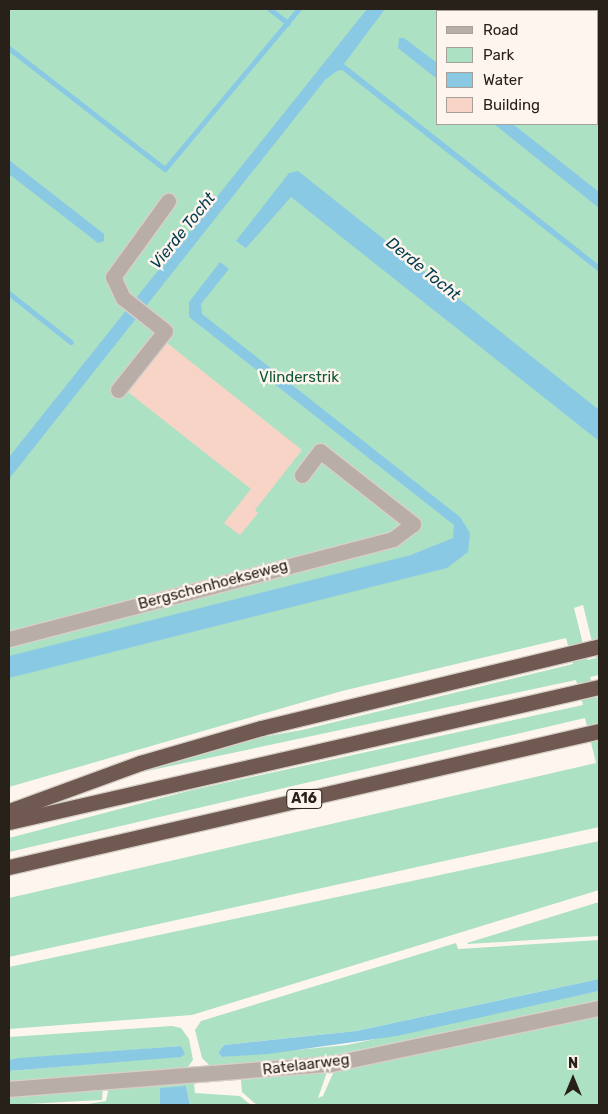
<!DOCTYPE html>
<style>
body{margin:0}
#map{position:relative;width:608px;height:1114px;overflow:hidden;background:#fef6ee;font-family:Rubik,sans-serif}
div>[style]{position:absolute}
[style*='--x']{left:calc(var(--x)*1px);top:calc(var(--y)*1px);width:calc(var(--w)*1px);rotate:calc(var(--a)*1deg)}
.green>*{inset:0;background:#ace1c3}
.water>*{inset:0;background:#8ac9e4}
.stream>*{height:4.5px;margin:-2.25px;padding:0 2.25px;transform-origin:2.25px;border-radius:2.25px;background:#8ac9e4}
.building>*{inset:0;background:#f8d4c7}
.roads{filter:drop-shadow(1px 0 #d7d0c8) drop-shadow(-1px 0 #d7d0c8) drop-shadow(0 1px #d7d0c8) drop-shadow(0 -1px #d7d0c8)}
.minor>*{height:15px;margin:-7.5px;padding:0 7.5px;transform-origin:7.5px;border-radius:7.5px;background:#b9ada8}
.highway>*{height:15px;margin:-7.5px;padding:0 7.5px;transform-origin:7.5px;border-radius:7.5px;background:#705951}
span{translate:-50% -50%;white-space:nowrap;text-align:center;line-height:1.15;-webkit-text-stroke:5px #fef6ee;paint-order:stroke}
.shield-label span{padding:1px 4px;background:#fef6ee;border:1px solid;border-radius:4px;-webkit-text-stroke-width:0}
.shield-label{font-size:14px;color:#28211a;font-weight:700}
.park-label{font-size:15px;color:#115739}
.street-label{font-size:15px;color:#28211a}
.water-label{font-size:16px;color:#003c4e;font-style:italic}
.frame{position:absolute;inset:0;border:10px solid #28211a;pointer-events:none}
.legend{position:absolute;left:436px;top:10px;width:162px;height:115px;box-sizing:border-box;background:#fef6ee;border:1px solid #a8a199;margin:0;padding:6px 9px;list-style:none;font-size:15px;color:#28211a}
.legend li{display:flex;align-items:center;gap:10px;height:25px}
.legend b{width:25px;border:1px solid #a8a199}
.north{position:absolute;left:548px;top:1054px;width:50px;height:50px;-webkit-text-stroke:4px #fef6ee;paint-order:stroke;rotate:0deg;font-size:14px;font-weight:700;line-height:20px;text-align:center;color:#28211a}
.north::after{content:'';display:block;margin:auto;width:18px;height:22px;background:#28211a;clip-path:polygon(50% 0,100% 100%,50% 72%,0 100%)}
</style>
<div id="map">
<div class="green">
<div style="clip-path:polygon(evenodd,9px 9px,599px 9px,599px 675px,590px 677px,599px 702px,599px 827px,9px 957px,9px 898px,596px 763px,585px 718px,9px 852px,9px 838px,192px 790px,583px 705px,576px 680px,114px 778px,222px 744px,302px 730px,573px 664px,566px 638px,342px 691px,9px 787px,9px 9px,437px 11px,597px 11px,597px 124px,437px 124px,437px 11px,9px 9px,583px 605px,596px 658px,587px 660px,574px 608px,583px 605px)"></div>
<div style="clip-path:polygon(599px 841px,599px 890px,192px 1015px,9px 1029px,9px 967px)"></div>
<div style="clip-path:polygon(599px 902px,599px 936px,468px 944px,467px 943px)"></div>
<div style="clip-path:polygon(599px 940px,599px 979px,356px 1031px,224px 1045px,218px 1053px,222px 1057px,347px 1045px,599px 991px,599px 1000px,319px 1058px,211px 1067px,202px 1058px,195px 1030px,201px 1021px,456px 943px,458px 949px)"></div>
<div style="clip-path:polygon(599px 1016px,599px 1105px,257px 1105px,242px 1092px,241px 1080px,327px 1072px,318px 1098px,323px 1096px,334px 1071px)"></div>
<div style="clip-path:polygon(172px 1026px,181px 1028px,189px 1039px,193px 1060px,187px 1068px,9px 1082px,9px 1071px,183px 1056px,181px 1046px,9px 1060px,9px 1037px)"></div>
<div style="clip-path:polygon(194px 1083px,195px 1093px,240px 1096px,251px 1105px,190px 1105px,186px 1086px,177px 1105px,82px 1105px,106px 1101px,109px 1087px)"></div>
<div style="clip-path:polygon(103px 1087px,102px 1100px,9px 1105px,9px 1096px)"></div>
</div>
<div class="water">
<div style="clip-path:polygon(367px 9px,385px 9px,344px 64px,599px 265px,599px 272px,342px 70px,337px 71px,325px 80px,9px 479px,9px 457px)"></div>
<div style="clip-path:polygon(399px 38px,404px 38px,437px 63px,437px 79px,398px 48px)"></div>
<div style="clip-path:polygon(494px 124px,513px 124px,599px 192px,599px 208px)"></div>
<div style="clip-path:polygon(9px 160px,104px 234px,104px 241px,98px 243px,9px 174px)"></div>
<div style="clip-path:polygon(298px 171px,599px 410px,599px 441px,291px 197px,246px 248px,236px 241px,289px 173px)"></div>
<div style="clip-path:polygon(220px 262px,229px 269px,201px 304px,202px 314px,460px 517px,470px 533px,468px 552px,447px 568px,9px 678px,9px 656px,411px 555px,453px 538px,454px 525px,189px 317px,189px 302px)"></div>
<div style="clip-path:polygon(599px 979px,599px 991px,397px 1036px,268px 1054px,222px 1057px,218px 1053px,224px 1045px,356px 1031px)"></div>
<div style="clip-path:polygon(181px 1046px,185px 1054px,181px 1057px,9px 1071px,9px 1060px,19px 1058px)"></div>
<div style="clip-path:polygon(186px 1086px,190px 1105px,160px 1104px,160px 1088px)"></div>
</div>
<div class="stream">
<div style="--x:270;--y:9;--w:23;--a:38"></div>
<div style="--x:9;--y:48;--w:197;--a:37.8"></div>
<div style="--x:165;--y:169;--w:209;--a:-50.1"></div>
<div style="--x:9;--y:293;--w:79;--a:38.3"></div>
</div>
<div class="building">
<div style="clip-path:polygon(167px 343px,302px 450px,255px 510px,258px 513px,240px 535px,224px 523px,251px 489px,128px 392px)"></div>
</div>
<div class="roads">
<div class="minor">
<div style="--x:118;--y:390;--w:75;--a:-51.5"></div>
<div style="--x:165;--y:331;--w:53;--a:-141.8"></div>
<div style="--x:123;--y:298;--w:23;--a:-115"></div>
<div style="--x:113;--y:277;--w:94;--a:-54.1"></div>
<div style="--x:9;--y:639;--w:397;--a:-14.6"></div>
<div style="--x:393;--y:539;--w:25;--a:-37"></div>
<div style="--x:413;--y:524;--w:118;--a:-141.9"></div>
<div style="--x:320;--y:451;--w:30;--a:127"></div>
<div style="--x:9;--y:1089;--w:322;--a:-4.5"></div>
<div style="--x:330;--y:1064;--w:275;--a:-11.8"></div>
</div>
<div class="highway">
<div style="--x:9;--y:811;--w:140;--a:-20.1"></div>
<div style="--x:140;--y:763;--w:126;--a:-16.1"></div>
<div style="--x:261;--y:728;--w:348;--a:-13.6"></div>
<div style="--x:9;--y:822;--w:605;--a:-12.89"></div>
<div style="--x:9;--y:867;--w:605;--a:-12.98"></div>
</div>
</div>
<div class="shield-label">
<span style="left:304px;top:799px">A16</span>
</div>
<div class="park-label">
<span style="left:299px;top:378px">Vlinderstrik</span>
</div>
<div class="street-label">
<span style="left:213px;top:585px;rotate:-15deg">Bergschenhoekseweg</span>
<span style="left:306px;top:1065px;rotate:-7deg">Ratelaarweg</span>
</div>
<div class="water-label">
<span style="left:183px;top:231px;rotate:-51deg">Vierde Tocht</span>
<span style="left:423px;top:269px;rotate:39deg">Derde Tocht</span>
</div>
<div class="frame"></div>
<ul class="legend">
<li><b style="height:6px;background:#b9ada8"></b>Road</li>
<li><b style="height:14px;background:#ace1c3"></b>Park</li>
<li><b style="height:14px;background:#8ac9e4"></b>Water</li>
<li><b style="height:14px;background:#f8d4c7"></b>Building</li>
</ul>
<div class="north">N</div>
</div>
